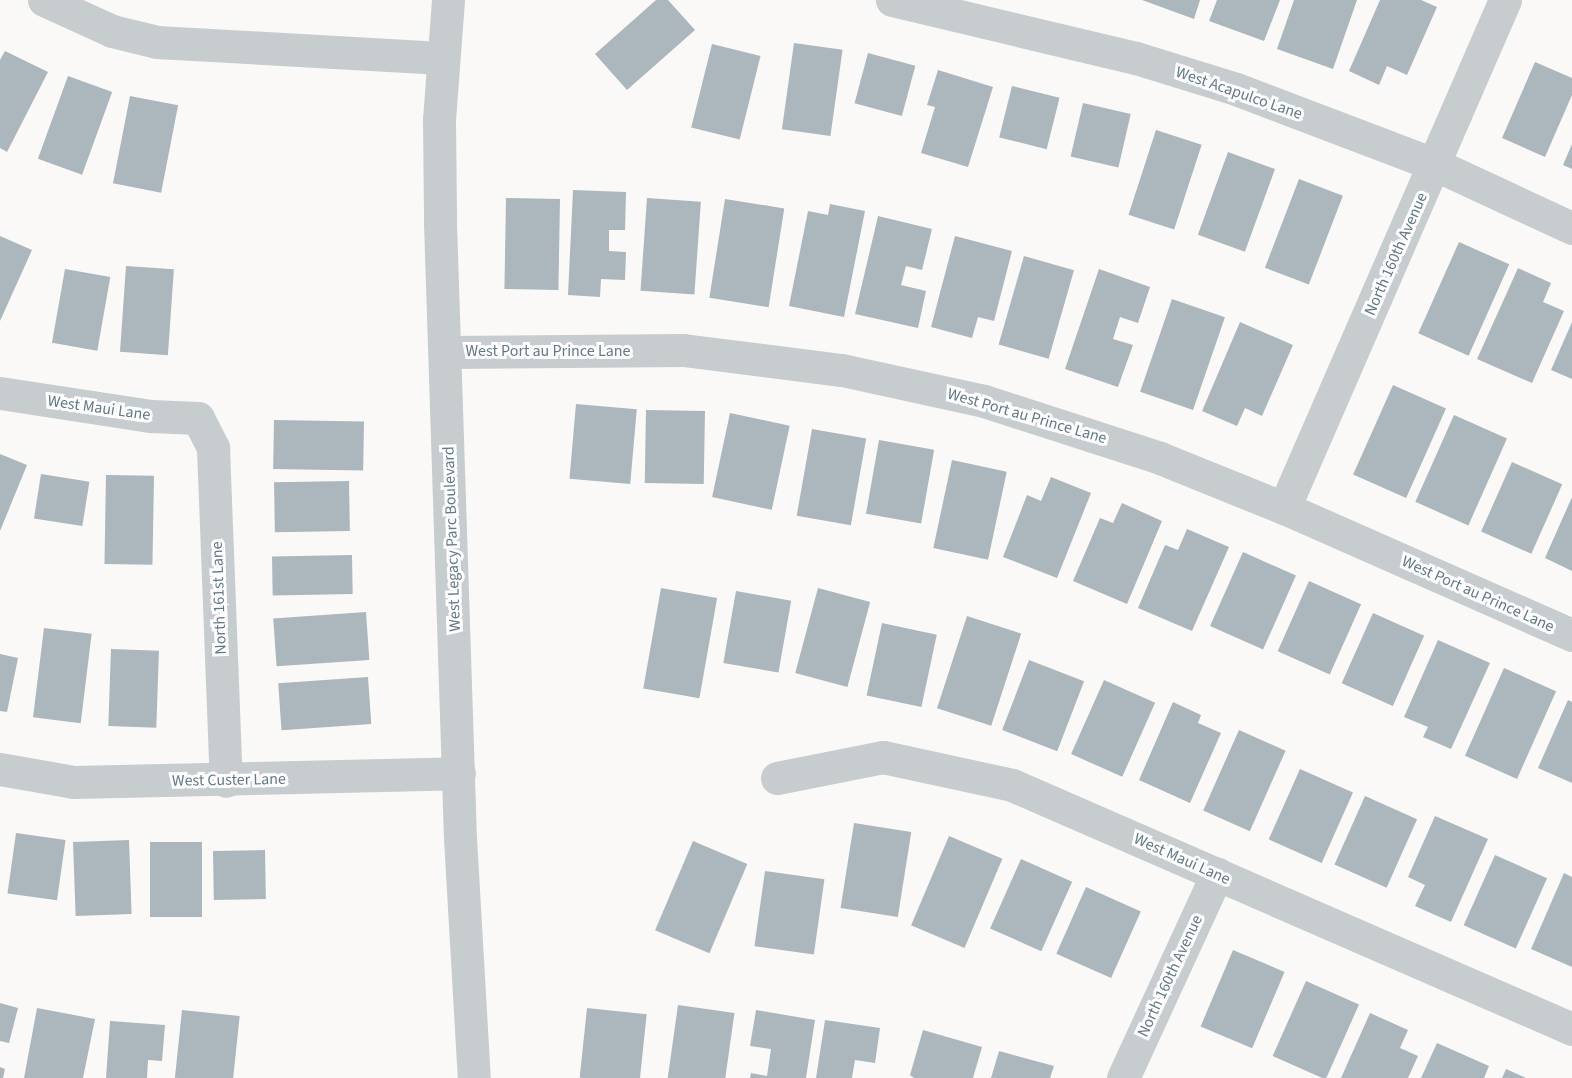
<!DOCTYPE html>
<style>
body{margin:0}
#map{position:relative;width:1572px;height:1078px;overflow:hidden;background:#faf9f7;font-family:"Source Sans 3",sans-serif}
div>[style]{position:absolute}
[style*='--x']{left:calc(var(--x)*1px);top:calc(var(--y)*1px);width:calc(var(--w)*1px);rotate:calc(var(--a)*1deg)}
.building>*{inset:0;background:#abb7bc;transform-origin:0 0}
.minor>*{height:33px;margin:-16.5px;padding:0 16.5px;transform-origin:16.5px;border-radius:16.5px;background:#c7cccf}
span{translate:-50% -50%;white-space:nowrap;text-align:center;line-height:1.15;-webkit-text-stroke:6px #fff;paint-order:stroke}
.street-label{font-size:16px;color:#627a85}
</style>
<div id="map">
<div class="building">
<div style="clip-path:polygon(656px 0,668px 0,695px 30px,627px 90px,595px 54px)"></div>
<div style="clip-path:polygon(1142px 0,1200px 0,1194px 19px)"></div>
<div style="clip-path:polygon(1217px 0,1280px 0,1264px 41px,1209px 21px)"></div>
<div style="clip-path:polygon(1294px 0,1357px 0,1333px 69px,1277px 49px)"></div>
<div style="clip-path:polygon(1380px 0,1421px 0,1437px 7px,1407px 75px,1387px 66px,1379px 85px,1349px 71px)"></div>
<div style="left:794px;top:43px;width:49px;height:87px;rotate:8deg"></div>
<div style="left:712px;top:44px;width:50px;height:86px;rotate:14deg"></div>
<div style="clip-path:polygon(5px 51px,48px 72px,7px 152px,0 148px,0 60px)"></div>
<div style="left:868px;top:53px;width:49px;height:52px;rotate:15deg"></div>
<div style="clip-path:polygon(1535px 62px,1572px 78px,1572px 95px,1545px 157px,1502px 138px)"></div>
<div style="clip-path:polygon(938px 70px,993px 87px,968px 167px,921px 153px,935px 107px,927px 105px)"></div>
<div style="left:68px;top:76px;width:47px;height:88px;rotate:20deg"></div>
<div style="left:1012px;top:86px;width:49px;height:53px;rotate:14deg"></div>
<div style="left:130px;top:96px;width:49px;height:89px;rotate:11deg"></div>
<div style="left:1083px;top:103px;width:49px;height:55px;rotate:13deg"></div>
<div style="left:1156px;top:130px;width:48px;height:89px;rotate:18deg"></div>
<div style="clip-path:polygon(1572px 144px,1572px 169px,1563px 165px)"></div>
<div style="left:1228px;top:152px;width:50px;height:88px;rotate:20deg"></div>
<div style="left:1299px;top:179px;width:47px;height:95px;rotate:21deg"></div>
<div style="clip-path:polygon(573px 190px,626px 192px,625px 230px,609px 230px,609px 251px,626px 252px,625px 280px,601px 279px,600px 297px,568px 295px)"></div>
<div style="left:506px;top:198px;width:54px;height:91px;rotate:1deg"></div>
<div style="left:647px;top:198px;width:54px;height:93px;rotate:4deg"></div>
<div style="left:725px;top:199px;width:60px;height:100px;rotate:9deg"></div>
<div style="clip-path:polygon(830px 204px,865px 211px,844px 317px,789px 306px,808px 211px,828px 215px)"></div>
<div style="clip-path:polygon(878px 216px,932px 229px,922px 270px,906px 266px,901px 285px,926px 291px,918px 328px,855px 314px)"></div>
<div style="clip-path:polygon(0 236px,32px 250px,0 321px)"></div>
<div style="clip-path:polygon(955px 236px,1012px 251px,994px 321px,978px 317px,972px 338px,931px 327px)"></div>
<div style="left:1459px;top:242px;width:55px;height:100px;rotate:24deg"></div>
<div style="left:1024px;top:256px;width:52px;height:92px;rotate:16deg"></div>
<div style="left:126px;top:266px;width:48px;height:86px;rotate:4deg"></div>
<div style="clip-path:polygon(1518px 268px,1551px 283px,1543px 302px,1564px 311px,1532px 383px,1477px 359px)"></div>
<div style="left:65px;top:269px;width:46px;height:75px;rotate:10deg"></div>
<div style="clip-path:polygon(1099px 269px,1150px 287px,1138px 323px,1120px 317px,1113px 339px,1133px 345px,1118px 387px,1065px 369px)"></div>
<div style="left:1172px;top:299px;width:56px;height:98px;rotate:19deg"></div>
<div style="clip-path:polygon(1240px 322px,1293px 345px,1262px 416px,1245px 408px,1237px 426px,1202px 411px)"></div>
<div style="clip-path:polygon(1572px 322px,1572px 379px,1551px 370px)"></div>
<div style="left:1393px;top:385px;width:58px;height:98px;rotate:24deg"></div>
<div style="left:576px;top:404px;width:61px;height:75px;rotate:5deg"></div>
<div style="left:646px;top:410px;width:59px;height:73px;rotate:1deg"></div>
<div style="left:730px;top:413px;width:61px;height:86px;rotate:12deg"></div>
<div style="left:1454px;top:415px;width:58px;height:95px;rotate:24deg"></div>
<div style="left:274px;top:420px;width:90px;height:49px;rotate:1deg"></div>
<div style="left:812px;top:429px;width:55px;height:88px;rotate:10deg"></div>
<div style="left:879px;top:440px;width:56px;height:75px;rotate:10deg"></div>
<div style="clip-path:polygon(0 454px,27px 465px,0 531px)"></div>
<div style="left:952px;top:460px;width:56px;height:90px;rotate:12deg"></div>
<div style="left:1512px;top:462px;width:55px;height:76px;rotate:24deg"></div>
<div style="left:41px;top:474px;width:49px;height:45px;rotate:9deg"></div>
<div style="left:106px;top:475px;width:48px;height:89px;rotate:1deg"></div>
<div style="clip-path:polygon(1051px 477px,1091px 493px,1057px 578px,1003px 557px,1027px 495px,1041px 501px)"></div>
<div style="left:349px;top:481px;width:50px;height:75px;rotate:89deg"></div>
<div style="clip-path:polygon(1572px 497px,1572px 571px,1545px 558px)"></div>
<div style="clip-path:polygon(1122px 503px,1162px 521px,1127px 604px,1073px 581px,1100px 518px,1113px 523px)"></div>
<div style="clip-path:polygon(1187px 529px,1229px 547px,1192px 631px,1138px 608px,1165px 545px,1178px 550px)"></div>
<div style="left:1243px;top:552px;width:58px;height:81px;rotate:24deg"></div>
<div style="left:352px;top:555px;width:39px;height:80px;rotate:89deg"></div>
<div style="left:1309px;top:581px;width:57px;height:77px;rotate:24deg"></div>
<div style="left:661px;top:588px;width:57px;height:102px;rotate:10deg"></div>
<div style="left:818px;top:588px;width:54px;height:88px;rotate:15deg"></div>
<div style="left:736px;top:591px;width:56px;height:73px;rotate:10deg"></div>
<div style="left:366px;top:612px;width:48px;height:93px;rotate:86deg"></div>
<div style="left:1373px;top:613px;width:56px;height:77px;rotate:24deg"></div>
<div style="left:967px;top:616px;width:57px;height:97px;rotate:18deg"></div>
<div style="left:882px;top:623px;width:56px;height:74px;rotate:12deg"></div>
<div style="left:44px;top:628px;width:48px;height:90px;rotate:7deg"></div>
<div style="clip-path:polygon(1438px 640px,1490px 663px,1451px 749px,1423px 737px,1428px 727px,1404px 717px)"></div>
<div style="left:111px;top:649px;width:48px;height:77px;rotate:2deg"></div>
<div style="clip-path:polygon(0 654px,18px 658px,7px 712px,0 711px)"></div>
<div style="left:1029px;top:660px;width:59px;height:75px;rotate:21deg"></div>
<div style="left:1504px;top:668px;width:57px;height:96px;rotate:24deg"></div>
<div style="left:368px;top:677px;width:47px;height:90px;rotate:86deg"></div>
<div style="left:1104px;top:680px;width:56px;height:81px;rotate:24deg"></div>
<div style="clip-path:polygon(1568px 700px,1572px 702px,1572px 783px,1538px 768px)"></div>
<div style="clip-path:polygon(1173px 702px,1201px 715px,1198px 723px,1221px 733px,1190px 803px,1139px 780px)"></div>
<div style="left:1239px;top:730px;width:51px;height:88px;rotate:24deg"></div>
<div style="left:1300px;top:769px;width:58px;height:77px;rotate:24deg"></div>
<div style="left:1365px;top:796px;width:57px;height:75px;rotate:24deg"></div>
<div style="clip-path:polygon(1435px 816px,1488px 839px,1451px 922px,1415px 906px,1425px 885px,1408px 877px)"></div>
<div style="left:854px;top:823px;width:58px;height:86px;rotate:9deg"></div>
<div style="left:16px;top:833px;width:50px;height:61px;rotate:8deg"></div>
<div style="left:949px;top:836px;width:58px;height:97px;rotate:23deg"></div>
<div style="left:129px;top:840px;width:74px;height:56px;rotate:88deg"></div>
<div style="left:693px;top:841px;width:59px;height:97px;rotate:23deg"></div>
<div style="left:150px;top:842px;width:52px;height:75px"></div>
<div style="left:265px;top:850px;width:49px;height:52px;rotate:89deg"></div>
<div style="left:1495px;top:855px;width:57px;height:77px;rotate:24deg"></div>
<div style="left:1021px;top:859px;width:56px;height:76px;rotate:24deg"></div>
<div style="left:765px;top:871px;width:60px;height:76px;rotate:8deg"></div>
<div style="clip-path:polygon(1564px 873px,1572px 877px,1572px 967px,1531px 949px)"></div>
<div style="left:1086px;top:887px;width:60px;height:73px;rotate:24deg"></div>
<div style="left:1233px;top:950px;width:56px;height:83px;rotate:23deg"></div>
<div style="left:1306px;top:981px;width:58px;height:82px;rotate:24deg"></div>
<div style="clip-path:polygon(0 1003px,18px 1008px,9px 1043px,0 1041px)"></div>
<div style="left:678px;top:1005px;width:57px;height:74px;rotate:8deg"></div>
<div style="clip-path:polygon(37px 1008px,95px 1019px,83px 1078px,24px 1078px)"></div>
<div style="left:587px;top:1008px;width:60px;height:70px;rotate:6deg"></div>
<div style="left:182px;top:1010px;width:58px;height:68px;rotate:6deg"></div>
<div style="clip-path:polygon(756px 1010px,815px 1020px,806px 1078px,750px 1078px,751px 1073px,767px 1076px,771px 1049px,750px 1046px)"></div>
<div style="clip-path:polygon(1370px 1013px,1408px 1030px,1400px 1048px,1418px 1056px,1408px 1078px,1341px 1078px)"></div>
<div style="clip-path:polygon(825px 1020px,880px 1028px,875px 1063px,855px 1060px,852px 1078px,816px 1078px)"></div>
<div style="clip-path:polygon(110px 1021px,165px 1025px,162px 1061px,148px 1060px,147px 1078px,106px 1078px)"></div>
<div style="clip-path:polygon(923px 1030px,982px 1047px,973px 1078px,914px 1078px,910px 1075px)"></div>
<div style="clip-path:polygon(1437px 1043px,1489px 1066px,1484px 1078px,1421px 1078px)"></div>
<div style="clip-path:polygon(999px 1051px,1054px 1066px,1050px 1078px,991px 1078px)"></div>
<div style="clip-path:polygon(0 1067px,5px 1069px,3px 1078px,0 1078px)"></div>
<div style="clip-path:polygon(1506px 1069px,1526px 1078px,1502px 1078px)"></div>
</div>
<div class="minor">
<div style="--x:44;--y:0;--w:75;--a:24.5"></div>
<div style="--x:112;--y:31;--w:46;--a:13.7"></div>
<div style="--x:157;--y:42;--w:285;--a:3.2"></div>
<div style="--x:448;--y:0;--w:119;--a:94.3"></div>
<div style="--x:439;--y:119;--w:104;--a:89.4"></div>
<div style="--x:440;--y:223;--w:615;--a:88.14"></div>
<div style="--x:460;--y:838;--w:240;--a:86.7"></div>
<div style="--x:892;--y:0;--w:251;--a:13.4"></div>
<div style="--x:1136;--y:58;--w:105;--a:17.2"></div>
<div style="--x:1236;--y:89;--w:214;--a:20.8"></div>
<div style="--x:1436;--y:165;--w:150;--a:24.9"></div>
<div style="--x:446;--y:352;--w:237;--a:-0.5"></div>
<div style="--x:683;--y:350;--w:160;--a:7.2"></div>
<div style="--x:842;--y:370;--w:145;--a:12.3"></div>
<div style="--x:984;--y:401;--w:185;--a:17.9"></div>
<div style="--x:1160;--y:458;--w:134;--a:22"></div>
<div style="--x:1284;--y:508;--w:315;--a:23.8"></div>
<div style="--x:0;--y:393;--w:153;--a:8.7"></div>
<div style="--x:151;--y:416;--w:47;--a:2.4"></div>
<div style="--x:198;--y:418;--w:34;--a:63"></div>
<div style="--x:213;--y:448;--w:333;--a:87.8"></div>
<div style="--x:1284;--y:508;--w:554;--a:-66.49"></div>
<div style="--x:0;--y:769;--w:75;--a:10"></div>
<div style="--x:74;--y:782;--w:385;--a:-1.3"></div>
<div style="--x:777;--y:778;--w:108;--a:-11.2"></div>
<div style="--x:883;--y:757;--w:132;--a:12.2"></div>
<div style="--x:1012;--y:785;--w:611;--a:23.54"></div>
<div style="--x:1123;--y:1078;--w:225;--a:-65.3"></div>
</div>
<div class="street-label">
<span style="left:1239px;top:93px;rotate:19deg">West Acapulco Lane</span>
<span style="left:1396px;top:254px;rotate:-66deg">North 160th Avenue</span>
<span style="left:548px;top:351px">West Port au Prince Lane</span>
<span style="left:99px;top:408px;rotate:8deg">West Maui Lane</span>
<span style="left:1027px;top:416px;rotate:16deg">West Port au Prince Lane</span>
<span style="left:452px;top:539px;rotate:-92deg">West Legacy Parc Boulevard</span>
<span style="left:1478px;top:594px;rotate:24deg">West Port au Prince Lane</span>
<span style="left:219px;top:598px;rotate:-92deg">North 161st Lane</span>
<span style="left:229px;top:780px;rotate:-1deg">West Custer Lane</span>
<span style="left:1182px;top:859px;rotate:24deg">West Maui Lane</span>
<span style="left:1170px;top:976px;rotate:-65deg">North 160th Avenue</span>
</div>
</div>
